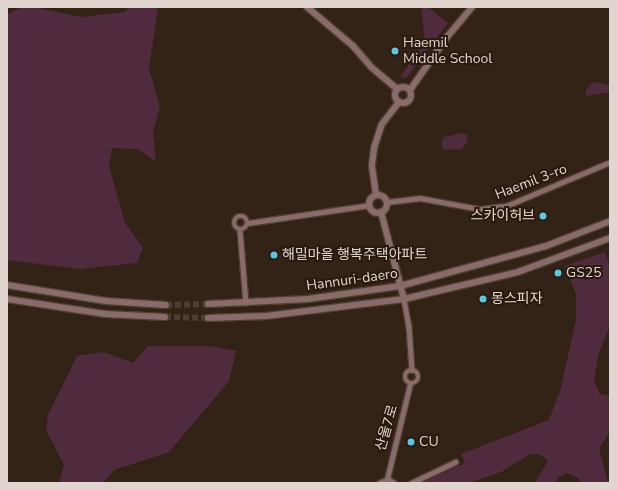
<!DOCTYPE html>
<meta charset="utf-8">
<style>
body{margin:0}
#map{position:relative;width:617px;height:490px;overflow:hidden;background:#332317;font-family:"Nunito Sans","Noto Sans KR",sans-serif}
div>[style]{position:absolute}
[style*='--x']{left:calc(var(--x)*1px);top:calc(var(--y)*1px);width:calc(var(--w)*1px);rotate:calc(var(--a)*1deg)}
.green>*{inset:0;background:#502b3d}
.tertiary-tunnel>*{height:6px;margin-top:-3px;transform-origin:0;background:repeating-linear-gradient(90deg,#4d3e33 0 6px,transparent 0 9px)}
.roads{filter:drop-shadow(1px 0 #4f4034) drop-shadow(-1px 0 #4f4034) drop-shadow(0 1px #4f4034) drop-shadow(0 -1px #4f4034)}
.minor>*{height:4.5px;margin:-2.25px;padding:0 2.25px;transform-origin:2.25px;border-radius:2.25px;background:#896b69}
.minor>.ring{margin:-2.25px;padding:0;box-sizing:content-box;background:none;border:4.5px solid #896b69;border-radius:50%}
.tertiary>*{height:6px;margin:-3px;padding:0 3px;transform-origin:3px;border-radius:3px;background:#896b69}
.tertiary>.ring{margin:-3px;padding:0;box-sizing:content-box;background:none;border:6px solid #896b69;border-radius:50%}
.dots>*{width:11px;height:11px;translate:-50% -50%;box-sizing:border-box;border:2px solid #29190e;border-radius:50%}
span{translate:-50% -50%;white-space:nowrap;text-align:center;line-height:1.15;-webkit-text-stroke:4px #29190e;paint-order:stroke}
.poi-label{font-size:14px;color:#e1d6cf}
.left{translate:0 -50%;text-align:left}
.right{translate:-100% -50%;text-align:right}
.street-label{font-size:14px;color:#e1d6cf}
.frame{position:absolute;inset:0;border:8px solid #e1d6cf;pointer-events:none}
</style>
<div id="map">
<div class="green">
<div style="clip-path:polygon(22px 7px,34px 7px,81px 17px,125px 12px,129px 7px,158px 7px,149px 69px,160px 107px,153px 133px,156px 162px,138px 149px,112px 148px,109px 166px,125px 223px,143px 248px,137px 263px,79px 269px,7px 260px,7px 14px)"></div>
<div style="clip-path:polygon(421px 7px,428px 7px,448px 23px,406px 78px,400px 77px,425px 41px)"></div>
<div style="clip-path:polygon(593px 82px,610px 85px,610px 92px,586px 96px,586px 90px)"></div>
<div style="clip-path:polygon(461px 133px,467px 135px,468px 140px,465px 145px,461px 149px,443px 150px,441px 143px,444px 137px)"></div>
<div style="clip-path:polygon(605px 252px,610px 267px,610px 326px,598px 355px,594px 382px,600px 394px,610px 396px,610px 432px,599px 448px,608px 483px,581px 483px,578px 478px,567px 473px,559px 477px,555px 483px,535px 483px,548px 461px,539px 454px,530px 454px,503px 471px,469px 483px,421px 483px,465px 463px,461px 454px,549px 420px,560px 391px,576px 320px,576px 294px,565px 266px)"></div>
<div style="clip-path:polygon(148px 346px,210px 346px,236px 351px,229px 381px,169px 452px,114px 470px,103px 483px,59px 483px,64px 465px,46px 430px,48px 415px,77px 356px,103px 352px,133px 363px)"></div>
</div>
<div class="tertiary-tunnel">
<div style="--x:166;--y:305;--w:42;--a:-1.4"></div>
<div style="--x:165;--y:317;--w:43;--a:1.3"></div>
</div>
<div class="roads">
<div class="minor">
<div style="--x:387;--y:202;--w:33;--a:-7"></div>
<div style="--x:420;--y:198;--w:61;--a:10.4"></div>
<div style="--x:480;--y:209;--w:26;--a:-7"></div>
<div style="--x:506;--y:206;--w:113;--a:-22.9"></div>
<div class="ring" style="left:234px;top:216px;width:9.5px;height:9.5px"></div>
<div style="--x:248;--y:223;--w:123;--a:-8.4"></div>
<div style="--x:240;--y:230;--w:73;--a:85.3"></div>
<div style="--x:404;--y:299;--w:27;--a:80"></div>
<div style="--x:409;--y:326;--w:44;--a:86.1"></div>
<div class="ring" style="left:405px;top:370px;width:9.5px;height:9.5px"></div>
<div style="--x:387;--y:479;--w:98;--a:-76.4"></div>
<div style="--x:379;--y:483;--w:10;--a:-24"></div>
<div style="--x:388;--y:479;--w:7;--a:34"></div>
<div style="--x:411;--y:483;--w:49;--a:-25.5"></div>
</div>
<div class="tertiary">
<div style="--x:307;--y:7;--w:60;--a:40.3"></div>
<div style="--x:353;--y:46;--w:28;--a:49"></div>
<div style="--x:371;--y:67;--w:34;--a:40"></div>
<div class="ring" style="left:395px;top:87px;width:10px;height:10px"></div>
<div style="--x:410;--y:90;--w:65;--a:-55.1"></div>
<div style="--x:447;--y:37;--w:39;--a:-50"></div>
<div style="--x:376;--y:195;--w:30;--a:-98"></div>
<div style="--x:372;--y:165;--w:17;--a:-83"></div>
<div style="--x:374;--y:148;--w:25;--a:-72"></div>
<div style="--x:382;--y:124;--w:28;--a:-52"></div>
<div class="ring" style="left:369px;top:195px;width:12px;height:12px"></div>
<div style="--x:381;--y:212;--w:90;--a:75.2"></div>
<div style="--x:7;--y:285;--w:100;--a:9.2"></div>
<div style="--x:106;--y:301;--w:60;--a:3.8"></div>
<div style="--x:7;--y:299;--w:99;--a:8.7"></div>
<div style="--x:105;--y:314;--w:60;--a:2.9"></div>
<div style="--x:208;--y:304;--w:100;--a:-2.9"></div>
<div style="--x:308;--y:299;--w:93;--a:-8"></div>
<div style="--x:400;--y:286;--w:151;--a:-15.3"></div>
<div style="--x:546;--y:246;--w:69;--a:-21.3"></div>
<div style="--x:208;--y:318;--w:58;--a:-2"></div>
<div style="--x:266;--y:316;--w:139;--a:-7"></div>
<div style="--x:404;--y:299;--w:117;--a:-13.3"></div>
<div style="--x:518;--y:272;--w:98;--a:-20.3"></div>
</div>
</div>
<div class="dots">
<div style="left:395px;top:51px;background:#59c8e5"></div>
<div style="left:543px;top:216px;background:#59c8e5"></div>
<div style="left:274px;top:255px;background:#59c8e5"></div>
<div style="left:558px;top:273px;background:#59c8e5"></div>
<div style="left:483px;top:299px;background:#59c8e5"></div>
<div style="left:411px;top:442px;background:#59c8e5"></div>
</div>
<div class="poi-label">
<span class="left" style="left:403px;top:51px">Haemil<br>Middle School</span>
<span class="right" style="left:535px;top:216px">스카이허브</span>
<span class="left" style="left:282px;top:255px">해밀마을 행복주택아파트</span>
<span class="left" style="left:566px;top:273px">GS25</span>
<span class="left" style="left:491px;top:299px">몽스피자</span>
<span class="left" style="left:419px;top:442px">CU</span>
</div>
<div class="street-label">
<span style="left:531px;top:182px;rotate:-21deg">Haemil 3-ro</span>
<span style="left:352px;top:280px;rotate:-8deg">Hannuri-daero</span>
<span style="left:387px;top:428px;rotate:-74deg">산울7로</span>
</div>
<div class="frame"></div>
</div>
